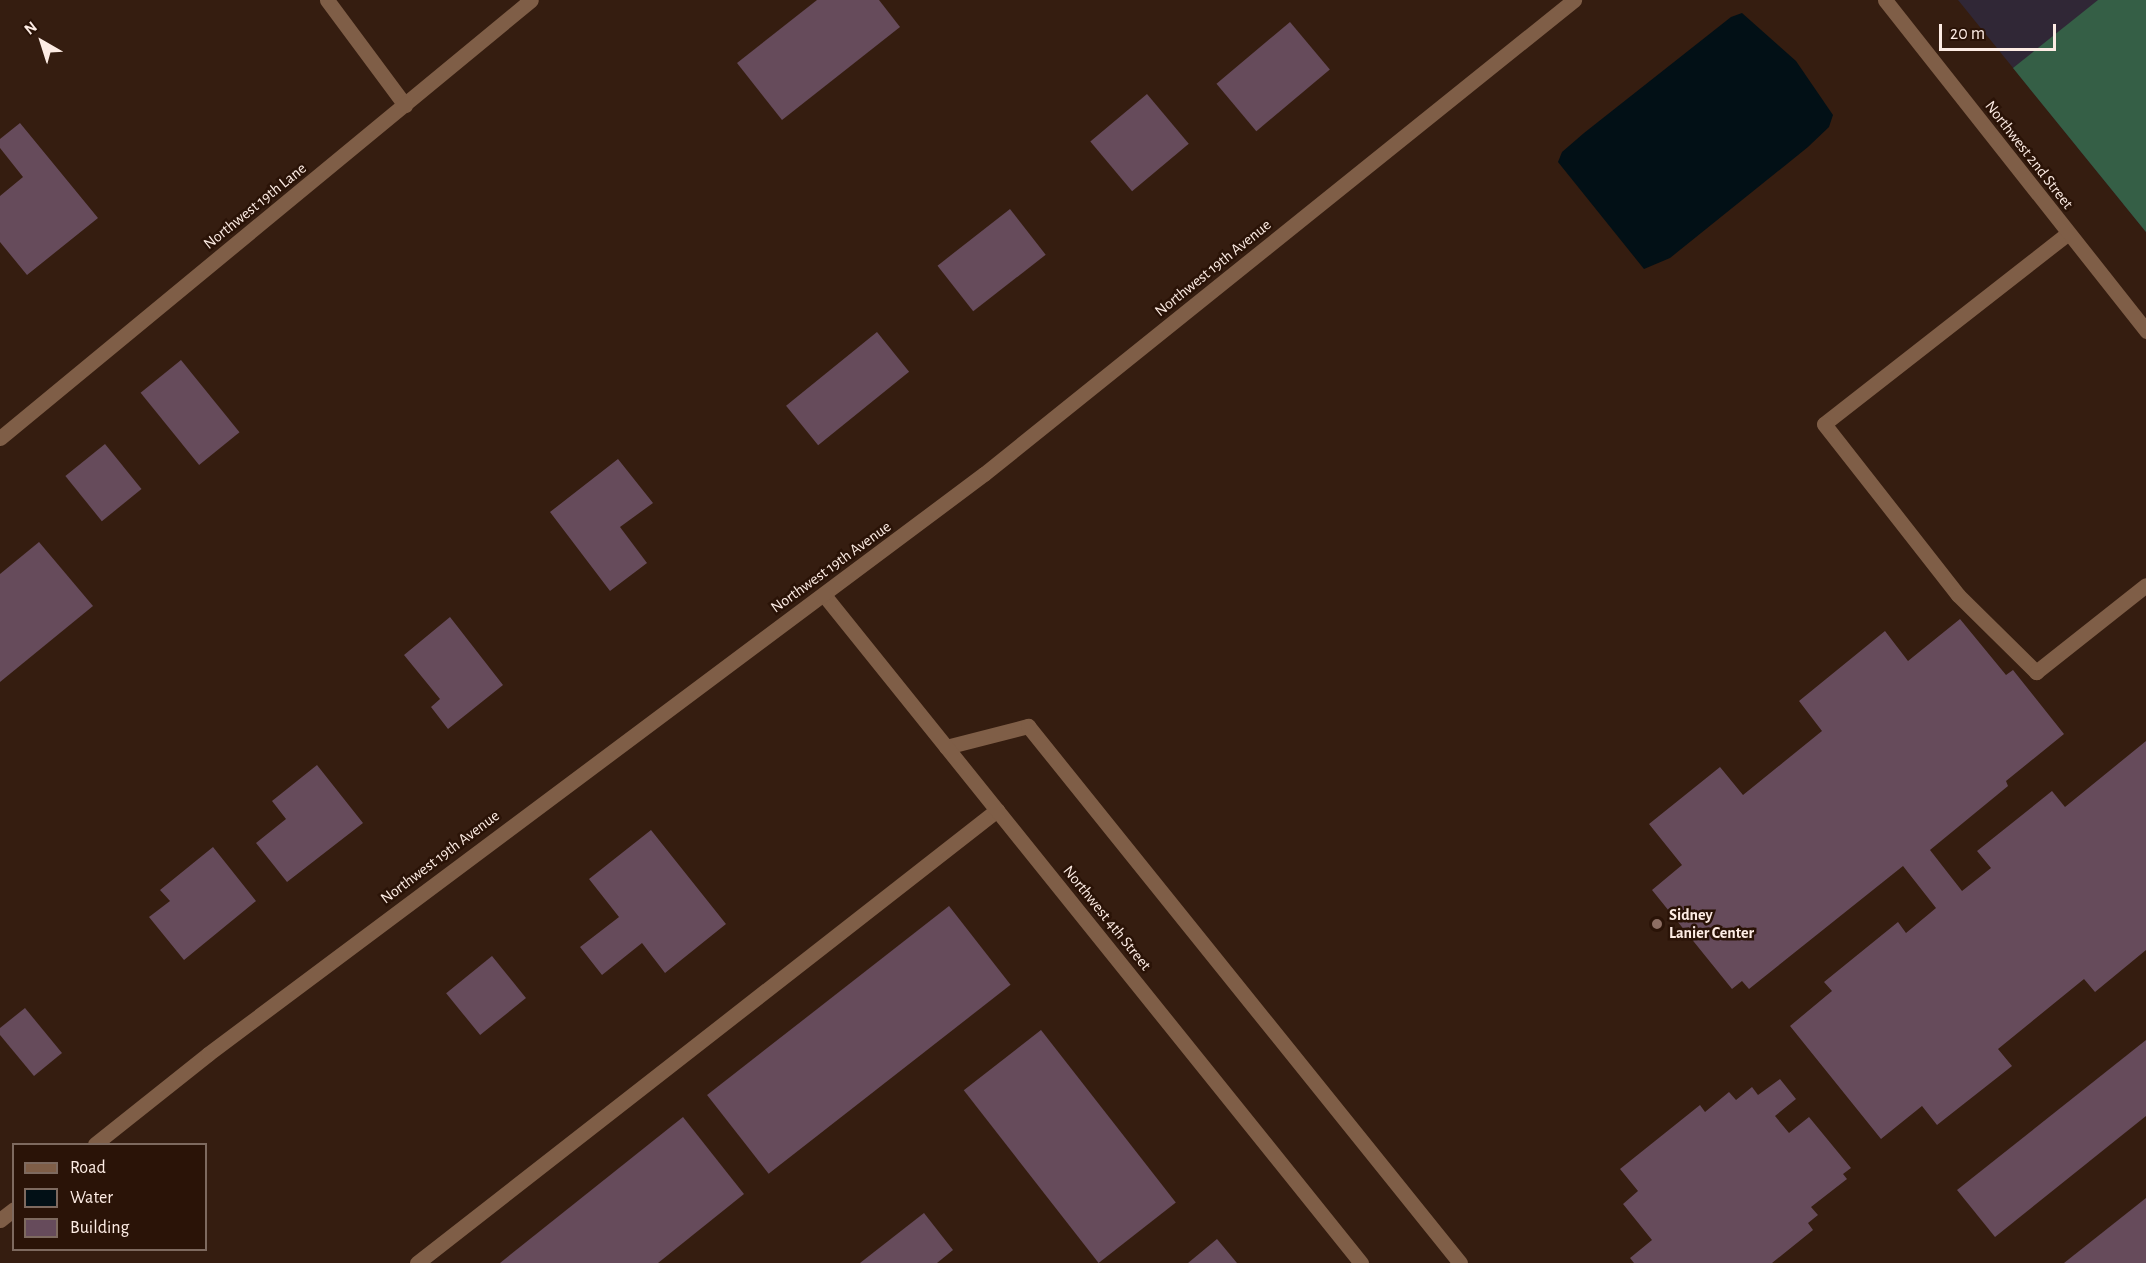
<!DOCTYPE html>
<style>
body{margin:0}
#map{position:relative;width:2146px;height:1263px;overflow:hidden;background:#351d10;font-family:"Alegreya Sans",sans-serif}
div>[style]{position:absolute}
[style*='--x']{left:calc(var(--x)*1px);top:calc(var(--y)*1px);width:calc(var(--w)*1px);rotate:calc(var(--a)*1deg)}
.commercial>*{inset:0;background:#302736}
.forest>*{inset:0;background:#355f46}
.water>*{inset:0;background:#021016}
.building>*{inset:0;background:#664b5b;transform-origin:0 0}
.service>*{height:15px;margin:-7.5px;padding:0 7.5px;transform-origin:7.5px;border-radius:7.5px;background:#7f5e47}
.minor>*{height:15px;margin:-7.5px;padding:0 7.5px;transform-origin:7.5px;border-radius:7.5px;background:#7f5e47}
.dots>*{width:16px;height:16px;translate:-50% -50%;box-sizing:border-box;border:3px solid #2a1307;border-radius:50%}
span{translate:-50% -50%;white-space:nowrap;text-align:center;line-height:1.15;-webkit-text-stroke:5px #2a1307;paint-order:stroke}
.street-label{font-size:16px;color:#fdece4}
.poi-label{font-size:16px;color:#fdece4;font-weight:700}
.left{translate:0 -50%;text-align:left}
.legend{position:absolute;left:12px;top:1143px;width:195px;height:108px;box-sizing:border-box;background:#2a1307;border:2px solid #7e6a5f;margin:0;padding:8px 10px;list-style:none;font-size:18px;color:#fdece4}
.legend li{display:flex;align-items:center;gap:12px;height:30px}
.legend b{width:30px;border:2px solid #7e6a5f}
.north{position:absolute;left:12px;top:12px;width:60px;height:60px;-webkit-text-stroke:4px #2a1307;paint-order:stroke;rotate:321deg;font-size:16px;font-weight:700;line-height:24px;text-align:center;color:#fdece4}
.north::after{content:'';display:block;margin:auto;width:21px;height:27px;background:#fdece4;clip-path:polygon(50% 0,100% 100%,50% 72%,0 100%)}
.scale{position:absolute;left:1939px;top:24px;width:117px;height:27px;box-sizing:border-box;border:3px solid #fdece4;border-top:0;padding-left:8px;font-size:18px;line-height:21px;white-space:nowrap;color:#fdece4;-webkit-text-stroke:4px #2a1307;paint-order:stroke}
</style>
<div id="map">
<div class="commercial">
<div style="clip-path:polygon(1958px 0,2146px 0,2146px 232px)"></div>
</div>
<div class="forest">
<div style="clip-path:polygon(2098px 0,2146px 0,2146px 232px,2013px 68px)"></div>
</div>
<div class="water">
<div style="clip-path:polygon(1742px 13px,1796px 61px,1833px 115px,1829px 127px,1808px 147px,1670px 258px,1644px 269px,1558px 162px,1562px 152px,1584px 133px,1731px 17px)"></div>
</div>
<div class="building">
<div style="clip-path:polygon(817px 0,879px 0,900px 27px,782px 120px,737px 63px)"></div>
<div style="left:1290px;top:22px;width:62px;height:96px;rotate:50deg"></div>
<div style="left:1147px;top:94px;width:65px;height:74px;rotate:50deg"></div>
<div style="clip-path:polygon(20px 123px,98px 218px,27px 275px,0 242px,0 196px,23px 177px,0 148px,0 139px)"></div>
<div style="left:1010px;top:209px;width:58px;height:92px;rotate:52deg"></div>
<div style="left:877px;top:332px;width:51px;height:117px;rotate:51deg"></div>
<div style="left:181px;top:360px;width:93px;height:52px;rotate:51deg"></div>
<div style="left:105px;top:444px;width:58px;height:51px;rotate:51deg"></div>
<div style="clip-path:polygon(618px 459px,653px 503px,620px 527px,647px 563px,610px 591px,550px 512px)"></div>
<div style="clip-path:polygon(39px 542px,93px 606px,0 682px,0 574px)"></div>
<div style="clip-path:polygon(450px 617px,503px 685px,448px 729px,431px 707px,440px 699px,404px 655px)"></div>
<div style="clip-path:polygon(1960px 619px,2006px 675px,2013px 670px,2064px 734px,2006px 781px,2008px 786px,1930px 850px,1962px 891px,1991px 868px,1977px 851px,2052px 791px,2065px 807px,2146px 741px,2146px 950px,2095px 992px,2084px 979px,1998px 1049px,2012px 1066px,1937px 1125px,1922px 1106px,1881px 1139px,1790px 1026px,1832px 991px,1824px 982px,1898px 922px,1906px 933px,1936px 908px,1903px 866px,1749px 989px,1742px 981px,1732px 989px,1652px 890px,1682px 865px,1649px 824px,1720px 767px,1743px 795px,1822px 731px,1799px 701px,1885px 631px,1908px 661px)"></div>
<div style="clip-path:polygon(317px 765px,363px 823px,287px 882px,256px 843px,286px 819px,272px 801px)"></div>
<div style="clip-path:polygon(651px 830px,726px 924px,665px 973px,642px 943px,602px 975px,580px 947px,619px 917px,589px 879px)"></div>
<div style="clip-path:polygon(213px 847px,256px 901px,184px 960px,149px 917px,170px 901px,160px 890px)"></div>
<div style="left:949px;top:906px;width:100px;height:307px;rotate:52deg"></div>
<div style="left:492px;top:956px;width:54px;height:59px;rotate:51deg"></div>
<div style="clip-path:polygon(25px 1008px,62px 1053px,34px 1076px,0 1035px,0 1028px)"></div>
<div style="left:1041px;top:1030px;width:219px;height:98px;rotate:52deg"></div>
<div style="clip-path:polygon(2146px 1040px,2146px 1116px,1995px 1237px,1957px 1190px)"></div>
<div style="clip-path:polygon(1780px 1079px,1796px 1099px,1775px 1116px,1789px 1133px,1809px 1117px,1851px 1168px,1843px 1174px,1847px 1179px,1811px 1207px,1818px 1215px,1808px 1223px,1813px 1230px,1772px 1263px,1634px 1263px,1630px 1258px,1652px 1240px,1623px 1204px,1638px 1191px,1620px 1169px,1700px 1105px,1705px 1112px,1729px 1092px,1736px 1100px,1752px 1087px,1758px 1095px)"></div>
<div style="clip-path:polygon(683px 1117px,744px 1194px,658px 1263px,500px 1263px)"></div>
<div style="clip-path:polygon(2146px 1198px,2146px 1263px,2064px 1263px)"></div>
<div style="clip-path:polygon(924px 1213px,953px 1250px,937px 1263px,860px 1263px)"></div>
<div style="clip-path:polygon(1217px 1239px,1237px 1263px,1188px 1263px)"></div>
</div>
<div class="service">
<div style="--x:2067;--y:234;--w:308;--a:142"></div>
<div style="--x:1824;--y:424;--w:217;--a:51.9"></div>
<div style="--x:1958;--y:595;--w:110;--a:44.6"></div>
<div style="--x:2036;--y:672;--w:140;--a:-38.3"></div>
<div style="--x:946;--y:747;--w:85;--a:-14.4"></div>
<div style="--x:1028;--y:726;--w:689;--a:51.18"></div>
<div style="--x:417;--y:1263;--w:736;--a:-37.99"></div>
</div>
<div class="minor">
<div style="--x:327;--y:0;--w:131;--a:53.4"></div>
<div style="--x:1885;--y:0;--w:422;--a:51.7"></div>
<div style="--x:0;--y:438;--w:688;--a:-39.52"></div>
<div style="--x:824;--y:595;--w:857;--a:51.2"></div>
<div style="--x:95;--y:1144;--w:144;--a:-38.5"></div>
<div style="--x:208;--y:1054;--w:969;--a:-36.78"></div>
<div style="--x:984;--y:474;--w:757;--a:-38.78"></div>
<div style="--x:0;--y:1220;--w:18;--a:-38"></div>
</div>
<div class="dots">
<div style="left:1657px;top:924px;background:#8d6e63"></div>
</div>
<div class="street-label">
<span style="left:2029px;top:155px;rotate:52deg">Northwest 2nd Street</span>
<span style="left:255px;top:206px;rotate:-39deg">Northwest 19th Lane</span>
<span style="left:1213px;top:268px;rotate:-39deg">Northwest 19th Avenue</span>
<span style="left:831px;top:567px;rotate:-36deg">Northwest 19th Avenue</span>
<span style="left:440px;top:857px;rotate:-37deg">Northwest 19th Avenue</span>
<span style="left:1107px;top:918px;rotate:51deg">Northwest 4th Street</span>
</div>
<div class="poi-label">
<span class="left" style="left:1669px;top:924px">Sidney<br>Lanier Center</span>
</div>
<ul class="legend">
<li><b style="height:8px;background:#7f5e47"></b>Road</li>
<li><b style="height:16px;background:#021016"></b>Water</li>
<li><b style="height:16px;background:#664b5b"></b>Building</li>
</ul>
<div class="north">N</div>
<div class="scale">20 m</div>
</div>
